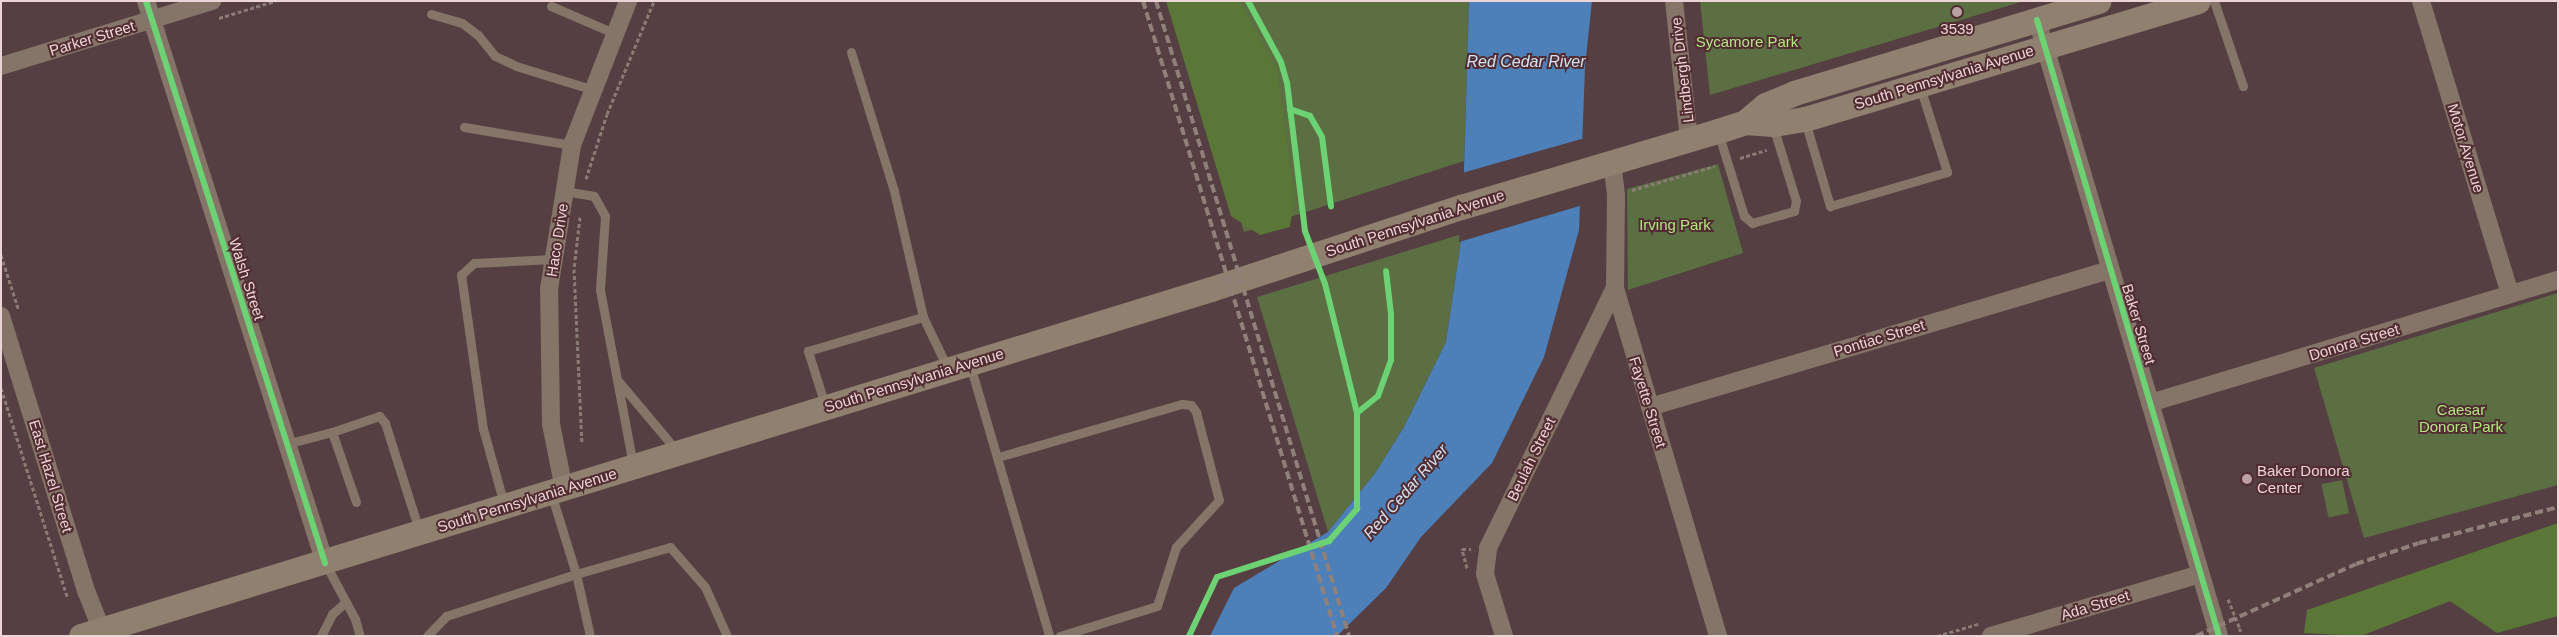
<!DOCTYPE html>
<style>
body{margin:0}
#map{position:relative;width:2559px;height:637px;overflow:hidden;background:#553f42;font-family:Helvetica,sans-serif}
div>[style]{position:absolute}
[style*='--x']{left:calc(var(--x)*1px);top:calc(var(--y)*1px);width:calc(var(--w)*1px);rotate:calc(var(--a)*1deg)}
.green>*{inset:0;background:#5b6f43;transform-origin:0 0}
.forest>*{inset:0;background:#5a7737}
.water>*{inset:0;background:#4d80b8}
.pier>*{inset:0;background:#553f42}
.path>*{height:3px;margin-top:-1.5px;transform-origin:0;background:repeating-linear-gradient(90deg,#8a7c75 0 4px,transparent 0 6.5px)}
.lane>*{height:9px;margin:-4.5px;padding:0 4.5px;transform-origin:4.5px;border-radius:4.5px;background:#847568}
.street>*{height:18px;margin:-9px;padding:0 9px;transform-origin:9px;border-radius:9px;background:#847568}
.secondary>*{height:25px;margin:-12.5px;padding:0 12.5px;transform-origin:12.5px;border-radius:12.5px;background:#90806f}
.rail>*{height:4px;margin-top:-2px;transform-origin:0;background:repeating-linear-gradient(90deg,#8f807a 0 8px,transparent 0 12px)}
.cycleway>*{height:6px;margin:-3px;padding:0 3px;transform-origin:3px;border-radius:3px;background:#6cd273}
.dots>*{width:14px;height:14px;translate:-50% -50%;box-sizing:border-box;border:2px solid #512c31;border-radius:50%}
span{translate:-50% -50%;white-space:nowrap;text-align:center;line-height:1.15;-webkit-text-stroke:4px #512c31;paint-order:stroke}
.poi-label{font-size:15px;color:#edd5d7}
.left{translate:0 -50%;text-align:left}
.street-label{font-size:15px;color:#edd5d7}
.park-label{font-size:15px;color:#b2e781}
.water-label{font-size:16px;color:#d4e3f4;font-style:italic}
.frame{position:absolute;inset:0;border:2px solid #edd5d7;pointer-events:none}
</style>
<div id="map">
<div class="green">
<div style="clip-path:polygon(1174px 1px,1469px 1px,1464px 161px,1244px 232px)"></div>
<div style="clip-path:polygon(1700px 1px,2024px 1px,1710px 95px)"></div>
<div style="clip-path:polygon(1718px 164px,1743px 253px,1628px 290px,1627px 189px)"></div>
<div style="clip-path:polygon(1462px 234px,1446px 342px,1404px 427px,1376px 472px,1328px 532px,1257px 297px)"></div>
<div style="clip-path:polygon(2558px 293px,2558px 485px,2364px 538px,2314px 368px)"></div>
<div style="left:2342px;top:480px;width:34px;height:21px;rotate:78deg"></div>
</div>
<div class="forest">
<div style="clip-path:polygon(1166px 1px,1239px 1px,1277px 69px,1294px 196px,1290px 227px,1260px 235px,1231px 216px)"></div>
<div style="clip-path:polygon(2558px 523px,2558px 616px,2497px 633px,2450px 601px,2361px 636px,2304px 633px,2307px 610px)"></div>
</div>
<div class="water">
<div style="clip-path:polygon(1469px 1px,1592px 1px,1585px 67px,1579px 230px,1544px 357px,1492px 463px,1421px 537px,1386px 588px,1337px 636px,1210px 636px,1234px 588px,1328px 532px,1376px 472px,1404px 427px,1446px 342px,1462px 234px)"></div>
</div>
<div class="pier">
<div style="clip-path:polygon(1585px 138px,1583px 205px,1459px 242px,1462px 173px)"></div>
</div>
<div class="path">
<div style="--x:219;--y:18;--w:59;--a:-16.9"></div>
<div style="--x:1740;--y:158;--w:28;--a:-17"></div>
<div style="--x:586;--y:179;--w:68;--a:-72.1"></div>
<div style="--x:607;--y:114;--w:122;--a:-67.4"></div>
<div style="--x:1632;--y:190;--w:86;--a:-16.1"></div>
<div style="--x:580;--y:217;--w:52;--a:96.6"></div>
<div style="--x:574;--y:269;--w:174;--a:87.4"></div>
<div style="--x:1;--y:255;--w:56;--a:72.2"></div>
<div style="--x:1;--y:388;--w:221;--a:72.4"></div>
<div style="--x:1467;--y:568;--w:20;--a:-105"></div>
<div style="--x:1462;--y:549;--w:9;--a:0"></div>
<div style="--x:2228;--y:599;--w:31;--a:68"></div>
<div style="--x:2240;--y:628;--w:8;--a:90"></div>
<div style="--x:1937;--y:636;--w:43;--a:-16.3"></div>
</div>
<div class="lane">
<div style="--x:2214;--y:1;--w:90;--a:71.2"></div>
<div style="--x:551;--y:6;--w:71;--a:23.3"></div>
<div style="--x:431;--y:14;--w:32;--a:16"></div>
<div style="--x:462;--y:23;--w:20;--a:37"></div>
<div style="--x:478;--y:35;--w:27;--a:51"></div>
<div style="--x:495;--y:56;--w:23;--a:25"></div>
<div style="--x:516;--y:66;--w:82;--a:17.1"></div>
<div style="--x:851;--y:52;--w:145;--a:72.8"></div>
<div style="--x:894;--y:191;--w:129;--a:77"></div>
<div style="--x:923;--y:317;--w:58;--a:64.3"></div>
<div style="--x:1805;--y:121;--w:89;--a:73.6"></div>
<div style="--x:1830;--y:206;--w:122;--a:-16.2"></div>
<div style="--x:1947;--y:172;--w:89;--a:-107.6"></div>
<div style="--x:464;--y:127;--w:109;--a:9.5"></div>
<div style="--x:1718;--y:132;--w:88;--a:72.8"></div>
<div style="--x:1744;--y:216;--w:11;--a:41"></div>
<div style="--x:1752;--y:223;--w:44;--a:-15.9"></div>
<div style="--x:1794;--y:211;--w:10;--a:-79"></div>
<div style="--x:1796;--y:201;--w:78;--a:-107"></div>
<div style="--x:565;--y:191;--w:29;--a:10"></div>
<div style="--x:594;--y:196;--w:23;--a:61"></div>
<div style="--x:605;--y:216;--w:74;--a:93.9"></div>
<div style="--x:600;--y:290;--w:177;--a:79.3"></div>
<div style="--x:970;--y:365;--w:282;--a:73.7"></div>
<div style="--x:619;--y:382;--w:90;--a:50"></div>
<div style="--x:825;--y:405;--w:57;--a:-107.5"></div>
<div style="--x:808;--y:351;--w:120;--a:-16.5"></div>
<div style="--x:286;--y:444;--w:48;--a:-14.6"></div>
<div style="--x:998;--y:457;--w:191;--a:-16.1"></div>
<div style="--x:1182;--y:404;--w:9;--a:6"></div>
<div style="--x:1191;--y:405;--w:9;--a:54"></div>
<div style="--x:1196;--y:412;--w:91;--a:75.4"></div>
<div style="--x:1219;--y:500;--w:64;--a:132.5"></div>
<div style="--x:1176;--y:547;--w:62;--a:107.9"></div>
<div style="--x:1157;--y:606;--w:102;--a:162.8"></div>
<div style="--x:356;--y:502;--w:74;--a:-108.9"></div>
<div style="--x:332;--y:432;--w:50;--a:-18.8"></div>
<div style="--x:379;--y:416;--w:9;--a:49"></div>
<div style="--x:385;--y:423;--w:112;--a:72.4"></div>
<div style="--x:504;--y:504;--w:78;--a:-105.6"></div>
<div style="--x:483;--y:429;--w:156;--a:-98.1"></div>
<div style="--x:461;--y:275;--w:18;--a:-43"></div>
<div style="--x:474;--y:263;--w:79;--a:-2.9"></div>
<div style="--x:325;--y:563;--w:64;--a:61.8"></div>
<div style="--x:355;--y:619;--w:18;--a:74"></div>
<div style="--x:321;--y:636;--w:25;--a:-63"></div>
<div style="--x:332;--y:614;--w:18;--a:-41"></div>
<div style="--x:427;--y:636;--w:28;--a:-46"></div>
<div style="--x:446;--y:616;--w:137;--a:-17.9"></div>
<div style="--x:576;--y:574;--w:85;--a:-107.2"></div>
<div style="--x:590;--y:636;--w:64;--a:-102.7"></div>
<div style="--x:576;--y:574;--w:98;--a:-16"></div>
<div style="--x:670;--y:547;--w:53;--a:48.8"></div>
<div style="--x:705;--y:587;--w:54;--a:65.8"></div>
</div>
<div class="street">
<div style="--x:146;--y:1;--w:590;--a:72.33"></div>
<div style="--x:1674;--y:1;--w:139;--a:83.8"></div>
<div style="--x:2421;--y:1;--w:306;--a:73.1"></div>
<div style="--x:2037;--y:20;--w:642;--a:73.54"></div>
<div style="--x:1;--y:66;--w:221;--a:-17.1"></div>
<div style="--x:1612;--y:162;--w:34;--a:83"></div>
<div style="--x:1616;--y:196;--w:92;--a:90.6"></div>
<div style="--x:1615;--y:288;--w:363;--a:73.5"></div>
<div style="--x:1;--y:316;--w:290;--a:72.8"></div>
<div style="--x:87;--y:593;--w:46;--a:68.4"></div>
<div style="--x:2150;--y:403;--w:426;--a:-16.8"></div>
<div style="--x:1650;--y:407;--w:479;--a:-16.6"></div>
<div style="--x:564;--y:489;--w:66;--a:-101.3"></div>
<div style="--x:551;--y:424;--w:135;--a:-90.8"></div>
<div style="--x:549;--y:289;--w:146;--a:-80.9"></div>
<div style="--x:572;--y:145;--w:155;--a:-68.7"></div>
<div style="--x:1504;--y:636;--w:65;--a:-107"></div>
<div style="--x:1485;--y:574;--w:26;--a:-83"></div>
<div style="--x:1488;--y:548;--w:289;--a:-64"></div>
<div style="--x:1991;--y:636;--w:218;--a:-16.5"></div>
</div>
<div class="secondary">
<div style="--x:1745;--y:122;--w:28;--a:4"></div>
<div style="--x:1773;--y:124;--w:32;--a:-9"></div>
<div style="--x:1805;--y:119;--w:410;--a:-16.7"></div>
<div style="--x:81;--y:636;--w:1182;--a:-17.07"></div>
<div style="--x:1211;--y:289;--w:263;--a:-18.2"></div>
<div style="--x:1461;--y:207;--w:268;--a:-16.5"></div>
<div style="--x:1718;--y:131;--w:28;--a:-18"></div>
<div style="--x:1745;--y:122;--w:26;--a:-40"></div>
<div style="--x:1765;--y:105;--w:31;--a:-22"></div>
<div style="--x:1794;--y:93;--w:318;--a:-16.8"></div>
</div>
<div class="rail">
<div style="--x:1143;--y:1;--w:664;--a:73.01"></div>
<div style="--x:1156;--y:1;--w:664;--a:73.09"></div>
<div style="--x:2196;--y:636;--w:175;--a:-24.2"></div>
<div style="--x:2356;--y:564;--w:66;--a:-18.4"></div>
<div style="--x:2419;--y:543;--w:144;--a:-14.5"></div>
</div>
<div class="cycleway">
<div style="--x:146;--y:1;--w:590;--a:72.33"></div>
<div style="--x:2037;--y:20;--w:642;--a:73.54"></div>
<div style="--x:1290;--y:109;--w:21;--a:19"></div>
<div style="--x:1310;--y:116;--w:24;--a:60"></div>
<div style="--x:1322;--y:137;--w:70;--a:82.6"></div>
<div style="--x:1357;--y:413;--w:27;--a:-39"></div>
<div style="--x:1378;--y:396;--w:38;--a:-70"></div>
<div style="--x:1391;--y:360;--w:46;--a:-90"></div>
<div style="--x:1391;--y:314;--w:43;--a:-96.6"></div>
<div style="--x:1189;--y:636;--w:65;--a:-64.6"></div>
<div style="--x:1217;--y:577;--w:118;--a:-17.8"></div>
<div style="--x:1329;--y:541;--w:43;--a:-48.8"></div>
<div style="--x:1357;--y:509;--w:96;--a:-90"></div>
<div style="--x:1357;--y:413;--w:133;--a:-103.9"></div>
<div style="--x:1325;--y:284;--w:57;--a:-110.7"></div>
<div style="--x:1305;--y:231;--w:149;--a:-96.9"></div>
<div style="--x:1287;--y:83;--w:22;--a:-106"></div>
<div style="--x:1281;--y:62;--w:69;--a:-118.4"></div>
</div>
<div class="dots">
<div style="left:1957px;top:12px;background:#b8a0a3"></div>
<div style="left:2247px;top:479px;background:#b8a0a3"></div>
</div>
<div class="poi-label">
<span style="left:1957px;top:29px">3539</span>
<span class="left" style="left:2257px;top:479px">Baker Donora<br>Center</span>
</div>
<div class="street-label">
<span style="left:92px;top:38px;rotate:-17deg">Parker Street</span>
<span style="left:1682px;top:70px;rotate:-97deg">Lindbergh Drive</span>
<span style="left:1944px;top:77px;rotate:-17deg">South Pennsylvania Avenue</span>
<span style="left:2466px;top:148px;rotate:73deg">Motor Avenue</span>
<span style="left:1415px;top:223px;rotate:-18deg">South Pennsylvania Avenue</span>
<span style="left:557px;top:240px;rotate:-81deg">Haco Drive</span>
<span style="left:247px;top:279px;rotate:72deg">Walsh Street</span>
<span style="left:2139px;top:324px;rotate:73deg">Baker Street</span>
<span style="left:1879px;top:338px;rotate:-17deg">Pontiac Street</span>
<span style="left:2354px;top:342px;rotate:-17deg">Donora Street</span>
<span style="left:914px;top:380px;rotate:-17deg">South Pennsylvania Avenue</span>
<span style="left:1648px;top:402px;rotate:73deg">Fayette Street</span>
<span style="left:1531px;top:459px;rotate:-64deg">Beulah Street</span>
<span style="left:51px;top:476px;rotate:73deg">East Hazel Street</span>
<span style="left:527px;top:500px;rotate:-17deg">South Pennsylvania Avenue</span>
<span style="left:2095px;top:605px;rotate:-17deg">Ada Street</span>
</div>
<div class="park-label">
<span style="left:1747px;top:42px">Sycamore Park</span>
<span style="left:1675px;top:225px">Irving Park</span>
<span style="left:2461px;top:418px">Caesar<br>Donora Park</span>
</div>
<div class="water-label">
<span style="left:1526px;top:62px">Red Cedar River</span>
<span style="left:1406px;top:492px;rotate:-49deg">Red Cedar River</span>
</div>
<div class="frame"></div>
</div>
